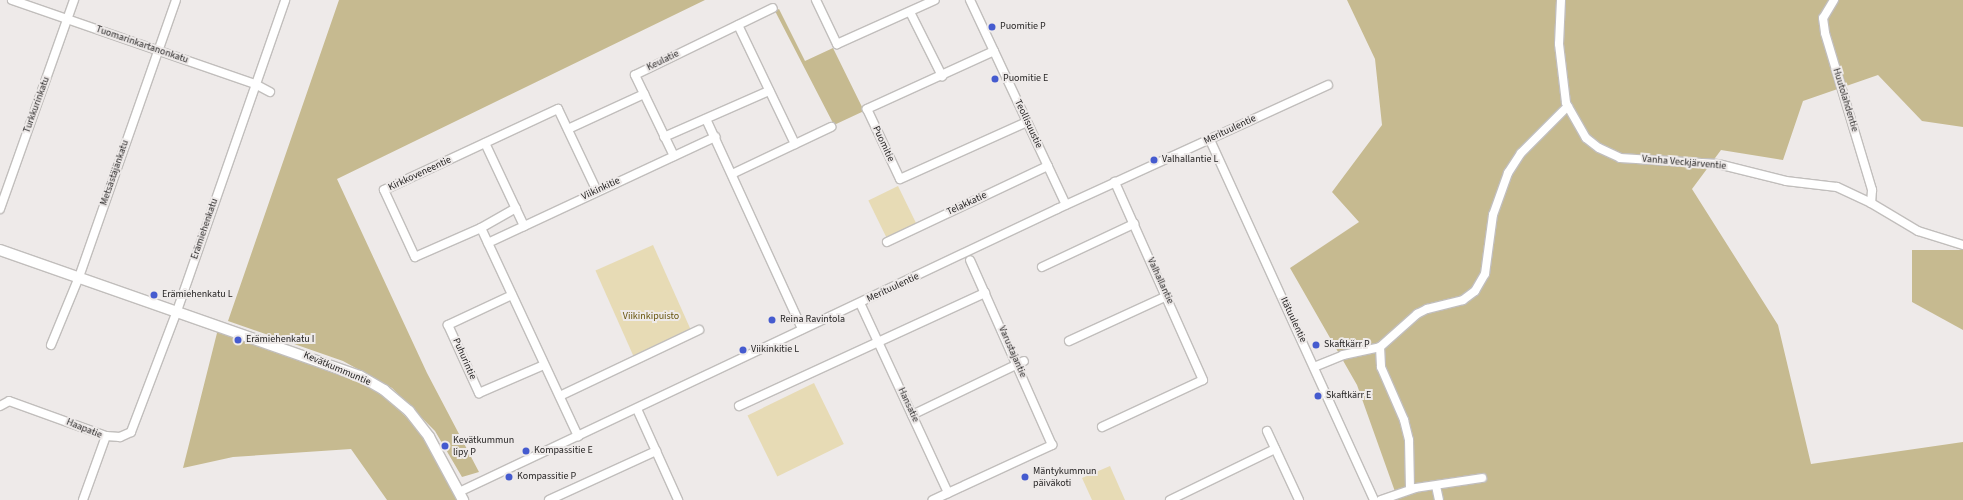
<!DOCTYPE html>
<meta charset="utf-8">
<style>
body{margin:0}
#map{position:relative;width:1963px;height:500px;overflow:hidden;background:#eeeae9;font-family:"Source Sans 3",sans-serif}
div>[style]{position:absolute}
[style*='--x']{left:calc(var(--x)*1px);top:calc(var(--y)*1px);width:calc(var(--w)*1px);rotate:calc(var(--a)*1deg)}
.green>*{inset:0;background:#e7dbb5;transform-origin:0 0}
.forest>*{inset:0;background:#c6ba90}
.roads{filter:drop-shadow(1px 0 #c1bebc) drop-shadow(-1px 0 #c1bebc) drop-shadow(0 1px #c1bebc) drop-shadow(0 -1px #c1bebc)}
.minor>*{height:8px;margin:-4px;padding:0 4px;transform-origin:4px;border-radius:4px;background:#fff}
.tertiary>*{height:10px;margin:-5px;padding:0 5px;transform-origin:5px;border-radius:5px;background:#fff}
.dots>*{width:11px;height:11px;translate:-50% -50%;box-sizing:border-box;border:2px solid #eeeae9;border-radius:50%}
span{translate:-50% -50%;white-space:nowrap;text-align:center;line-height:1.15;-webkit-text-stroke:4px #eeeae9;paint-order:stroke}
.poi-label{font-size:10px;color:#211f1f}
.left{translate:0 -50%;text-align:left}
.street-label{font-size:10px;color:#211f1f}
.park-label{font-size:10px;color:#67550d}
</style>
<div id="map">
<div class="green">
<div style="left:898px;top:186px;width:43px;height:33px;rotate:64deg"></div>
<div style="left:653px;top:245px;width:98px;height:63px;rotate:66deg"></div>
<div style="left:814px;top:383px;width:68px;height:74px;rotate:64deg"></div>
<div style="clip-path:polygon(1110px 466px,1125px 500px,1092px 500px,1082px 478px)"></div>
</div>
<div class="forest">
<div style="clip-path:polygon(339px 0,705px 0,337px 179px,427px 373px,479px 472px,462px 477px,435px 431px,392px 388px,343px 361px,228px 321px)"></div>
<div style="clip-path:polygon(1347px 0,1963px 0,1963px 127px,1922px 121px,1878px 75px,1803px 101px,1783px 160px,1721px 150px,1692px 189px,1778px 325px,1811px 464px,1963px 442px,1963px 500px,1398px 500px,1357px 385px,1290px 268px,1359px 222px,1332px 192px,1382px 125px,1375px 59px)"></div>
<div style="clip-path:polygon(779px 9px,805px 61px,833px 48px,864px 111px,834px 125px,775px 11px)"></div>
<div style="clip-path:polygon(1912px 250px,1963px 250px,1963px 330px,1912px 302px)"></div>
<div style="clip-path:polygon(218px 329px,333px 370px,382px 394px,429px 439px,458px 500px,387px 500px,351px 449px,233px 457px,183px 468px)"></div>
</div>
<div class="roads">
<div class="minor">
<div style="--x:12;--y:0;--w:257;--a:19.1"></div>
<div style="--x:255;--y:84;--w:17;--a:28"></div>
<div style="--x:816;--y:0;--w:49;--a:64.5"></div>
<div style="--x:837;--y:44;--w:107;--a:-24.2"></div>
<div style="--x:970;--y:0;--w:226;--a:64.9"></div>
<div style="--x:1561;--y:0;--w:44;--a:92.6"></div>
<div style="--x:1559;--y:44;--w:59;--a:83.2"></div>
<div style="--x:1566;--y:103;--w:40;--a:60.3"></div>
<div style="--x:1586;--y:138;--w:16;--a:38"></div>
<div style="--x:1599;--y:148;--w:23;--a:25"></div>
<div style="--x:1620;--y:158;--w:98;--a:3.5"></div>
<div style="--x:1718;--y:164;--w:70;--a:14"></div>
<div style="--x:1786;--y:181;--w:51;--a:6.7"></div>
<div style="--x:1837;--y:187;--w:38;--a:25"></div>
<div style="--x:1871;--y:203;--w:55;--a:30.8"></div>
<div style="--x:1918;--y:231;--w:47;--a:17.3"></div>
<div style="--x:1834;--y:0;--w:21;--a:121"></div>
<div style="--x:1823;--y:18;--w:15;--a:82"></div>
<div style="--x:1825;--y:33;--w:164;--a:73.3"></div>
<div style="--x:1872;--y:190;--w:13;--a:94"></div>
<div style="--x:910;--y:12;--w:72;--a:63.4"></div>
<div style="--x:738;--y:25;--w:132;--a:64.4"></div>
<div style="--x:994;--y:51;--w:140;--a:155.5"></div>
<div style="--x:867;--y:109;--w:77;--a:64.8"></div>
<div style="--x:900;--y:179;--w:139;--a:-24.2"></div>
<div style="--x:706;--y:119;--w:231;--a:65.4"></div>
<div style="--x:568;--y:129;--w:84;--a:-24.7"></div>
<div style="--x:664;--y:137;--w:115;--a:-23.7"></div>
<div style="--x:1210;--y:140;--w:396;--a:65.5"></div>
<div style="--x:485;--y:143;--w:92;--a:64.8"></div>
<div style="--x:674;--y:156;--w:90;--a:-115.7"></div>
<div style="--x:635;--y:75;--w:153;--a:-25.9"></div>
<div style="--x:732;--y:174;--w:110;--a:-25.4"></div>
<div style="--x:516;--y:208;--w:40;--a:150.3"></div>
<div style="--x:481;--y:228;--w:72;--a:156.3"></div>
<div style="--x:415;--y:257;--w:74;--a:-114.8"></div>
<div style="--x:384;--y:190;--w:192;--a:-25"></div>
<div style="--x:558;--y:109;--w:91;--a:64.6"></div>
<div style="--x:0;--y:209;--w:222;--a:-70.5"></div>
<div style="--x:481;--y:228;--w:230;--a:65"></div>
<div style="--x:887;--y:242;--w:178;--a:-25.3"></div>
<div style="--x:488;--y:243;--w:251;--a:-25"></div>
<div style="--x:1042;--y:267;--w:102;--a:-25.1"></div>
<div style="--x:512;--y:295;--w:71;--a:154.9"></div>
<div style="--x:448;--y:325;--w:75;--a:65.5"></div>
<div style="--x:479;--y:393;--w:71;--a:-23.3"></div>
<div style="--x:860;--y:303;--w:209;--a:65.1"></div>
<div style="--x:948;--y:493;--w:17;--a:155"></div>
<div style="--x:1069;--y:341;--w:108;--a:-24.7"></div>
<div style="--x:51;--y:345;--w:74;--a:-67.6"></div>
<div style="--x:79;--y:277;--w:293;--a:-70.7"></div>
<div style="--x:1380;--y:347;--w:20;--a:87"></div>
<div style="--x:1381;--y:367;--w:58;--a:66.5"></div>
<div style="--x:1404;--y:420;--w:21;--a:76"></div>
<div style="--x:1409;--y:440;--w:49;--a:88.8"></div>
<div style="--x:1314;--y:367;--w:31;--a:-22"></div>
<div style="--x:1343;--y:355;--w:38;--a:-12"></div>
<div style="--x:1380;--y:347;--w:50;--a:-41.7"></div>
<div style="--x:1417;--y:314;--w:11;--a:-27"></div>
<div style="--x:1427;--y:309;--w:37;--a:-14"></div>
<div style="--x:1463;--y:300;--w:15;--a:-37"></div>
<div style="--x:1475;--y:291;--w:20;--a:-60"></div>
<div style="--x:1485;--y:274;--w:60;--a:-82.3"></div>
<div style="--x:1493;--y:215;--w:45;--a:-70.3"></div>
<div style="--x:1508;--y:173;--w:24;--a:-57"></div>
<div style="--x:1521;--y:153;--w:66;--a:-45"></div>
<div style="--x:560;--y:396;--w:154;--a:-25.4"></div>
<div style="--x:0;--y:406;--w:10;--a:-29"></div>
<div style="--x:9;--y:401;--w:103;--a:19.8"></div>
<div style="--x:106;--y:436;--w:68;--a:109.8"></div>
<div style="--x:739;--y:406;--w:271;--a:-24.7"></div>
<div style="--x:637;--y:409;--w:100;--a:65.7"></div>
<div style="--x:912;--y:415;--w:124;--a:-25.7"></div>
<div style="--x:1102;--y:427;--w:111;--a:-25"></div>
<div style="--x:1203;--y:380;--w:217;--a:-114"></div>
<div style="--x:1267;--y:431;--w:76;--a:65.1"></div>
<div style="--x:106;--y:436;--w:14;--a:4"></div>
<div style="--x:120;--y:437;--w:12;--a:-24"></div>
<div style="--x:131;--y:432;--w:129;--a:-69.2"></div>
<div style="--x:177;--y:311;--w:329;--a:-70.8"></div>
<div style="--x:1436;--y:486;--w:14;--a:78"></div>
<div style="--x:459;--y:492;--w:662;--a:-25.33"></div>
<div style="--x:1057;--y:209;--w:298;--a:-24.6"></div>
<div style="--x:948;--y:493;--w:115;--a:-24.8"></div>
<div style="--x:1052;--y:445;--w:202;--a:-113.9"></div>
<div style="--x:549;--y:500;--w:118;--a:-24.6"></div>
<div style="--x:1170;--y:500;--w:117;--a:-25.9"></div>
<div style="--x:1381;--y:500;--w:36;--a:-19"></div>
<div style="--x:1415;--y:488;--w:68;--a:-8.5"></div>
</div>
<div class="tertiary">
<div style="--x:0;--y:250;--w:381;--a:19.3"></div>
<div style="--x:360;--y:376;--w:28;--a:30"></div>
<div style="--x:384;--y:390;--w:33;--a:40"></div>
<div style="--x:409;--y:411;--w:33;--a:52"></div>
<div style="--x:429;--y:437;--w:72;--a:61.6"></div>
</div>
</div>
<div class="dots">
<div style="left:992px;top:27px;background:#455bcf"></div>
<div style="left:995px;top:79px;background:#455bcf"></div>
<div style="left:1154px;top:160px;background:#455bcf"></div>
<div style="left:154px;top:295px;background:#455bcf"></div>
<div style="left:772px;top:320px;background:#455bcf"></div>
<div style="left:238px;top:340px;background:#455bcf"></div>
<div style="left:1316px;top:345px;background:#455bcf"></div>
<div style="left:743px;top:350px;background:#455bcf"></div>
<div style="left:1318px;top:396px;background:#455bcf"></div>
<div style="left:445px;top:446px;background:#455bcf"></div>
<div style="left:526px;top:451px;background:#455bcf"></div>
<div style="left:509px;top:477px;background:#455bcf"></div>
<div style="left:1025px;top:477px;background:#455bcf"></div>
</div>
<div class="poi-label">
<span class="left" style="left:1000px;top:27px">Puomitie P</span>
<span class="left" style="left:1003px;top:79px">Puomitie E</span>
<span class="left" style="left:1162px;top:160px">Valhallantie L</span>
<span class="left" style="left:162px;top:295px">Erämiehenkatu L</span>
<span class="left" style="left:780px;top:320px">Reina Ravintola</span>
<span class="left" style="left:246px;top:340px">Erämiehenkatu I</span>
<span class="left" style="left:1324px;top:345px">Skaftkärr P</span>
<span class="left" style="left:751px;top:350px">Viikinkitie L</span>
<span class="left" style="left:1326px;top:396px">Skaftkärr E</span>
<span class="left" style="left:453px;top:446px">Kevätkummun<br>lipy P</span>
<span class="left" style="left:534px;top:451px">Kompassitie E</span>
<span class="left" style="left:1033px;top:477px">Mäntykummun<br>päiväkoti</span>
<span class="left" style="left:517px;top:477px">Kompassitie P</span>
</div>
<div class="street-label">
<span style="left:142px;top:45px;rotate:19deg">Tuomarinkartanonkatu</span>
<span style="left:663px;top:61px;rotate:-26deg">Keulatie</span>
<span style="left:1845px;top:100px;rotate:73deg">Huutolahdentie</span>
<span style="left:37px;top:105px;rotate:-70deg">Turkkurinkatu</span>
<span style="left:1028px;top:124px;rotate:65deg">Teollisuustie</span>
<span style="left:1230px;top:130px;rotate:-25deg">Merituulentie</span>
<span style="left:883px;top:144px;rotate:65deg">Puomitie</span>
<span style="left:1684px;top:163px;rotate:5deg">Vanha Veckjärventie</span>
<span style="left:115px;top:173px;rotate:-71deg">Metsästäjänkatu</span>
<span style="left:420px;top:174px;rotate:-25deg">Kirkkoveneentie</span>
<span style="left:601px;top:189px;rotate:-25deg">Viikinkitie</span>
<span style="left:967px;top:204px;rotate:-25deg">Telakkatie</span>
<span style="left:205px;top:229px;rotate:-71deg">Erämiehenkatu</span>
<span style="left:1160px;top:281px;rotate:65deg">Valhallantie</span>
<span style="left:893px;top:288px;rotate:-25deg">Merituulentie</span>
<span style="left:1293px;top:320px;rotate:65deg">Itätuulentie</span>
<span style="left:1012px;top:352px;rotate:66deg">Varustajantie</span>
<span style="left:464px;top:359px;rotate:66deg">Puhurintie</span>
<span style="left:337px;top:369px;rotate:23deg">Kevätkummuntie</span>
<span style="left:908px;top:405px;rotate:65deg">Hansatie</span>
<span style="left:84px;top:429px;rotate:22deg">Haapatie</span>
</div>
<div class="park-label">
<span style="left:651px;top:317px">Viikinkipuisto</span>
</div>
</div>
